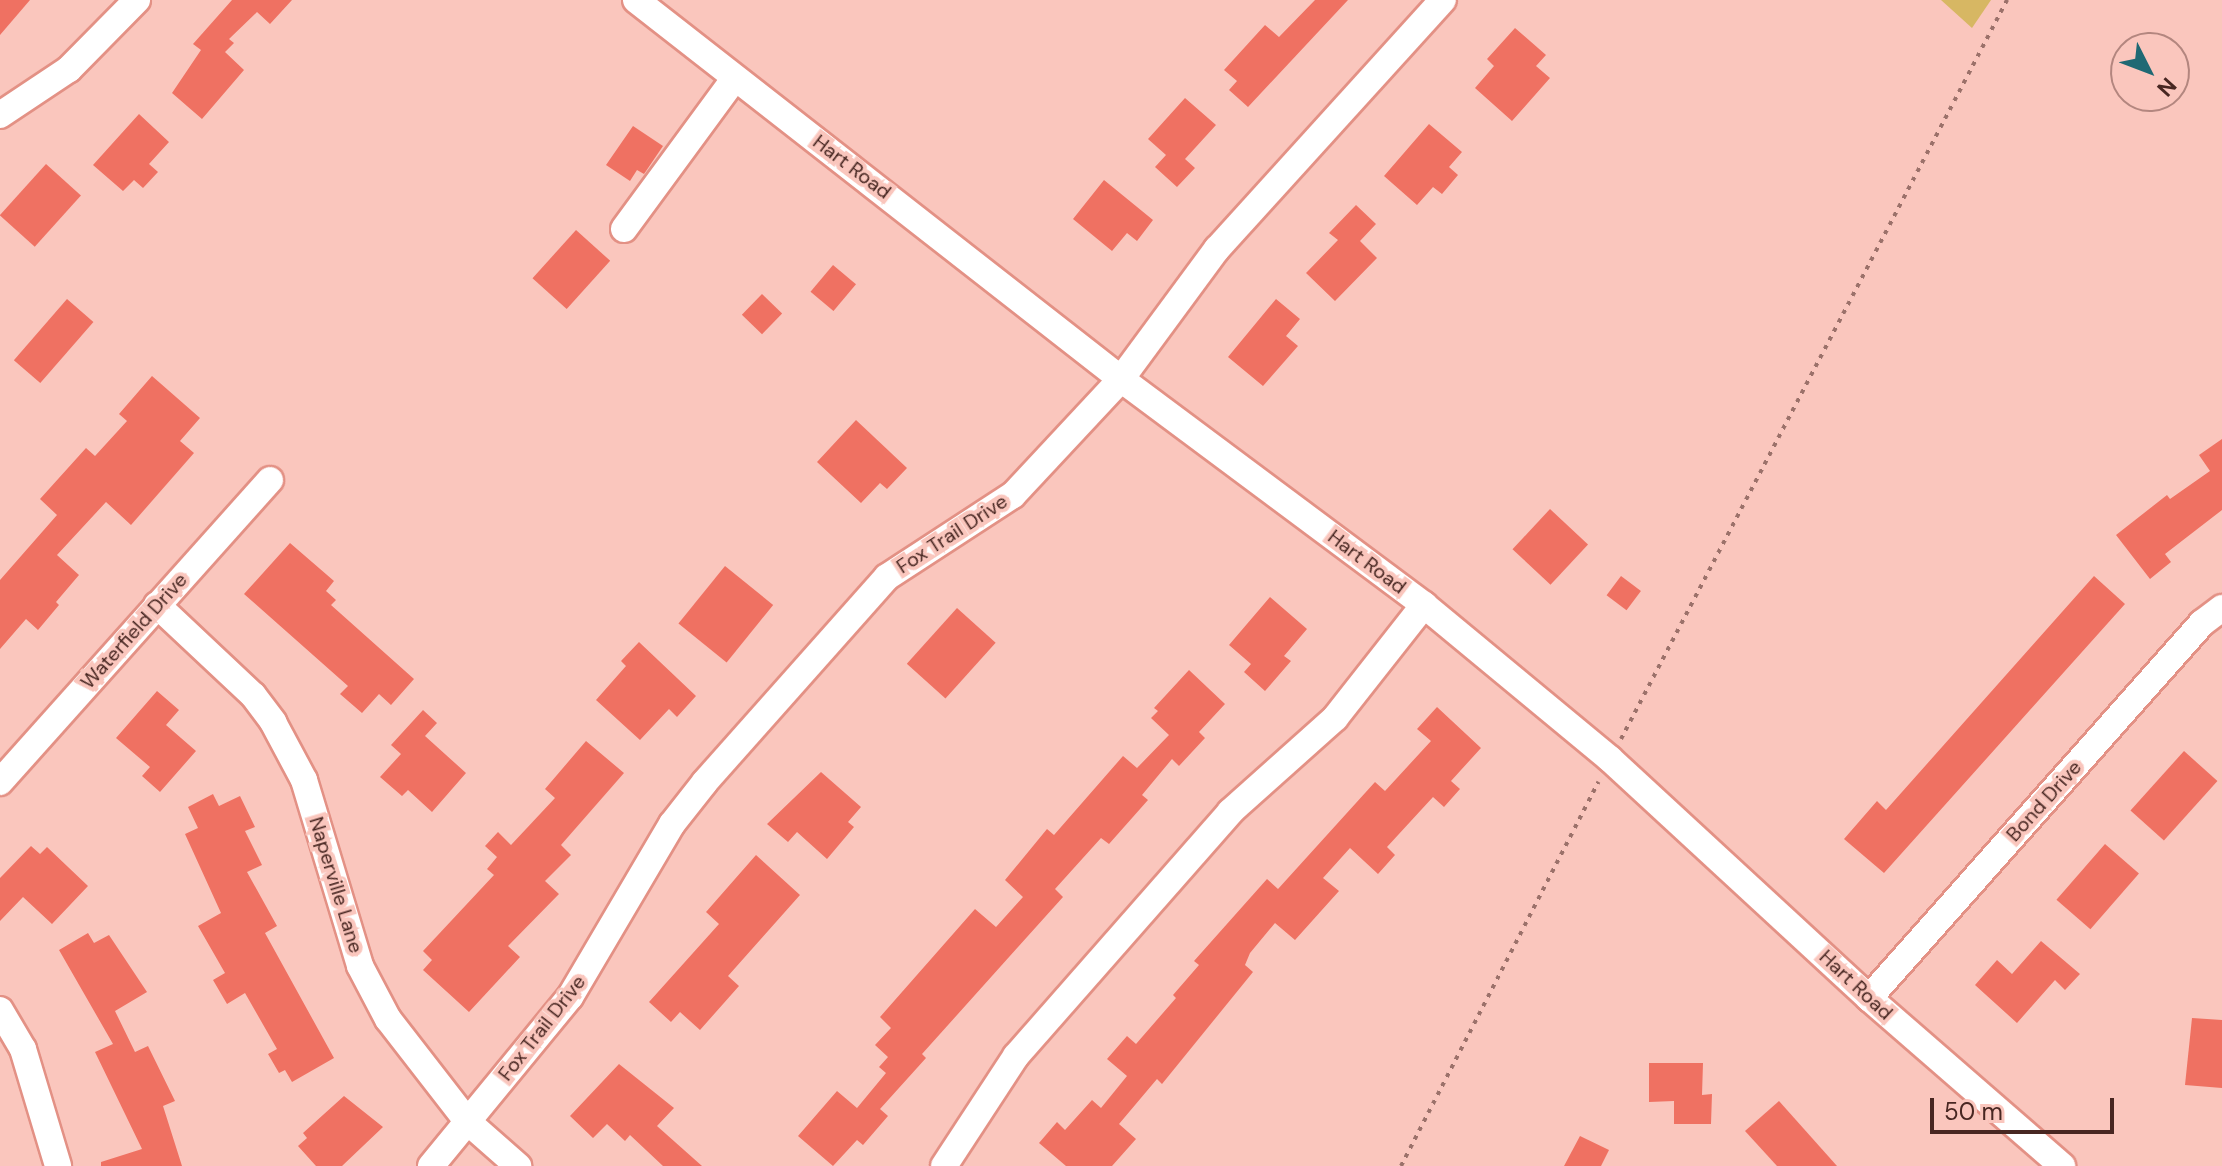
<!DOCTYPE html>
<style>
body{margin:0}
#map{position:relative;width:2222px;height:1166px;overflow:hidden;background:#fac6bd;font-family:"DM Sans",sans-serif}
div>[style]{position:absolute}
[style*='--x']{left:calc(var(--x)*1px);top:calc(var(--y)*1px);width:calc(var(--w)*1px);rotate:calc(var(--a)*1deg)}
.green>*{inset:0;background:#d7b763}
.building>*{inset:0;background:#ef7162;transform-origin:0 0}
.path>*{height:4px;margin-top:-2px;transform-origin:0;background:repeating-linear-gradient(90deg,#9b716a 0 4px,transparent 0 10px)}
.roads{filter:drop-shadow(2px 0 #e39185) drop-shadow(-2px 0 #e39185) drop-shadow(0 2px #e39185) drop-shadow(0 -2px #e39185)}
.minor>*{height:26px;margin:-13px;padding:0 13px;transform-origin:13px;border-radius:13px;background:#fff}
span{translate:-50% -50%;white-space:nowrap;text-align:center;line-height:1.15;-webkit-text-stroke:8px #fac6bd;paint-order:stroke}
.street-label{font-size:20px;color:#482722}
.north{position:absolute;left:2110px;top:32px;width:80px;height:80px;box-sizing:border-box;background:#fac6bd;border:2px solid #b3867f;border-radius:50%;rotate:132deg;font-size:22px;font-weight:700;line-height:32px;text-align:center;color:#482722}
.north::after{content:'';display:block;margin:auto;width:28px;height:36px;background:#1f6974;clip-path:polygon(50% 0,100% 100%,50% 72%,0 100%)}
.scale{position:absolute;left:1930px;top:1098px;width:184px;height:36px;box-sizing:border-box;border:4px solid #482722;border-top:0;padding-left:10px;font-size:24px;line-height:28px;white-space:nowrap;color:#482722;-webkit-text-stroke:6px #fac6bd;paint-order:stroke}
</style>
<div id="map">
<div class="green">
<div style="clip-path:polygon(1941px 0,1991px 0,1972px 28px)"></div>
</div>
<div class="building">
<div style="clip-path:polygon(0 0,30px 0,0 35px)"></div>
<div style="clip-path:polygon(232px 0,292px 0,270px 24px,257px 12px,229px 39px,234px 43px,225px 52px,244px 70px,202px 119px,172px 93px,201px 50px,193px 44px)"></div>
<div style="clip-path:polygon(1315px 0,1348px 0,1248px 107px,1229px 90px,1237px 81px,1224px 70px,1265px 25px,1279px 37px)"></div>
<div style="clip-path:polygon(1515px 28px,1546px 55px,1536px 66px,1550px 78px,1512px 121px,1475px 88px,1494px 66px,1487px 59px)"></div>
<div style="clip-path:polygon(1185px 98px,1216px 125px,1185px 159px,1195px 168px,1177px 187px,1155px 167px,1166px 155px,1148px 139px)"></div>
<div style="clip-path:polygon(139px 114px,169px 142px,149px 164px,158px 172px,143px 188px,134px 180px,123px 191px,93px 165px)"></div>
<div style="clip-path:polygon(1429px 124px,1462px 152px,1449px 167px,1458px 175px,1442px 194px,1433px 187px,1417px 205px,1384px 176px)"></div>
<div style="clip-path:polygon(633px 126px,663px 146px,644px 174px,637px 170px,630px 181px,606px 165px)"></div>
<div style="left:46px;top:164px;width:47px;height:69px;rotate:42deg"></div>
<div style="clip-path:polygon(1104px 180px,1153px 220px,1137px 241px,1127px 233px,1112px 251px,1073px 219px)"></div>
<div style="clip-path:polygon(1356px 205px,1376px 224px,1360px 241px,1377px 258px,1335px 301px,1306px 273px,1338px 240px,1329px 233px)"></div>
<div style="left:576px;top:230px;width:46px;height:65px;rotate:42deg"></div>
<div style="left:833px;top:265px;width:30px;height:35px;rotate:40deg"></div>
<div style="left:762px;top:294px;width:28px;height:29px;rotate:44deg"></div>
<div style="left:67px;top:299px;width:35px;height:81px;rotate:41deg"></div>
<div style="clip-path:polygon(1276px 299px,1300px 319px,1286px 336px,1298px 346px,1263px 386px,1228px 357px)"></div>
<div style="clip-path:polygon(152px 376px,200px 418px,180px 441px,194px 453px,131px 525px,106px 502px,57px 555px,79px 575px,56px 602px,59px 605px,38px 630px,26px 619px,0 649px,0 580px,57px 515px,40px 499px,86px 448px,95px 456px,127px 421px,119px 414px)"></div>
<div style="clip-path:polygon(856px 420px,907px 468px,887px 489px,880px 483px,861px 503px,817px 462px)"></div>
<div style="clip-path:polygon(2222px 439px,2222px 510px,2165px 554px,2171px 562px,2150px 579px,2116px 535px,2167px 495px,2170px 499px,2210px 471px,2199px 455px)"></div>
<div style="left:1550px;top:509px;width:52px;height:55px;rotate:43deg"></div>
<div style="clip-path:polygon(290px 543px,334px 581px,326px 591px,336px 600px,331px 605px,414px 679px,391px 705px,379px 694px,362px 713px,340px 694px,348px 686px,244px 594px)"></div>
<div style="left:725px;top:566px;width:62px;height:74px;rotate:39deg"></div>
<div style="left:1621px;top:576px;width:25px;height:24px;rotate:37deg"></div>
<div style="clip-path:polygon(2094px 576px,2125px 604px,1884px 873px,1844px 839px,1877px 801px,1886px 810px)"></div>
<div style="clip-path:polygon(1270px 597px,1307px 629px,1284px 656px,1291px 661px,1265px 691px,1244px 672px,1251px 664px,1229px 645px)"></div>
<div style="left:957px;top:608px;width:52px;height:75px;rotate:42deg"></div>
<div style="clip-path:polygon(639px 642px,696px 696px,677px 717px,669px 709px,640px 740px,596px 700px,626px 666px,621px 661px)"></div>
<div style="clip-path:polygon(1189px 670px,1225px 704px,1199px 732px,1205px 738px,1179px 766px,1172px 759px,1142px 795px,1148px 800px,1109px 844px,1101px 838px,1055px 889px,1063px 897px,922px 1054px,926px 1058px,880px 1109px,888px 1116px,863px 1145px,857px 1140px,833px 1166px,798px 1136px,837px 1091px,857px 1108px,886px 1073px,879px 1067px,888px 1057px,875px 1045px,891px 1028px,880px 1017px,975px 909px,996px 927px,1023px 897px,1005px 880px,1047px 829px,1054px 835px,1123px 756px,1137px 768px,1169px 735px,1151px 718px,1158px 711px,1154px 708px)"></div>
<div style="clip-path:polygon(157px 691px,179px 710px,166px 725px,196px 751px,160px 792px,142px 776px,150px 767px,116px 738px)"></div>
<div style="clip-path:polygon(1437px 707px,1481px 748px,1451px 781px,1460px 789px,1444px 807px,1433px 797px,1387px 847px,1395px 855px,1378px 874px,1350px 848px,1323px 878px,1339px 891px,1295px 940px,1275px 923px,1250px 953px,1245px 965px,1253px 972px,1162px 1084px,1157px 1079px,1119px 1124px,1136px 1139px,1112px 1166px,1066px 1166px,1039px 1143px,1057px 1122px,1065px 1130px,1092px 1100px,1101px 1108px,1127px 1076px,1107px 1059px,1127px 1036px,1136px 1044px,1176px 998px,1173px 995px,1199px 965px,1194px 961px,1267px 879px,1278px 889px,1375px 782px,1385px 791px,1431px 741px,1417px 729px)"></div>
<div style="clip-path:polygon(423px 710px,437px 723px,425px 736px,466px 773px,432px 812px,408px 790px,402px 796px,380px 777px,401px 754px,391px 745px)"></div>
<div style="clip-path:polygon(586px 741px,624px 773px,561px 845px,571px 855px,545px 881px,559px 894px,508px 946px,520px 957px,469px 1012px,423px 970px,432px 960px,423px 951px,494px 875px,487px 869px,497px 857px,485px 846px,498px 832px,511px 845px,555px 798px,545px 789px)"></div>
<div style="left:2184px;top:751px;width:45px;height:80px;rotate:42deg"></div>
<div style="clip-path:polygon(821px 772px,861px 807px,848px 822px,854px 827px,827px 859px,797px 832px,788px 842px,767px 824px)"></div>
<div style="clip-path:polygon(213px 794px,219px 806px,240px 796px,255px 827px,245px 831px,262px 865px,247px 872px,277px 926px,265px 933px,334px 1058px,292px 1082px,285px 1070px,279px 1073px,268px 1054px,277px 1049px,245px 993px,227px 1004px,213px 980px,225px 973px,198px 926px,221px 913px,185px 834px,198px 828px,188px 807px)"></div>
<div style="left:2105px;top:844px;width:45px;height:74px;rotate:41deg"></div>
<div style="clip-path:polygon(31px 846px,40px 854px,47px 847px,88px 886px,52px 924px,23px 897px,0 921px,0 878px)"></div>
<div style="clip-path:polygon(756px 855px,800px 895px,728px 976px,739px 986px,700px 1030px,680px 1012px,671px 1022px,649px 1002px,719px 924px,706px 912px)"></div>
<div style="clip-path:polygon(88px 933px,94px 943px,109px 935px,147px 992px,115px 1011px,135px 1052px,148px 1046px,175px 1101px,163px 1106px,182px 1166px,101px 1166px,101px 1162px,142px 1149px,95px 1052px,113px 1044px,59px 950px)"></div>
<div style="clip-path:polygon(2041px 941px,2080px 974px,2065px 990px,2055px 980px,2017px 1023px,1975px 985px,1997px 960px,2012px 974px)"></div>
<div style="clip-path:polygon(2192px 1018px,2222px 1020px,2222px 1088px,2185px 1085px)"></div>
<div style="clip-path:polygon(1649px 1063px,1703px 1063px,1702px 1095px,1712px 1094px,1711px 1124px,1674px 1124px,1674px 1101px,1649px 1102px)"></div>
<div style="clip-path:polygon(619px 1064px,674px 1108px,657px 1126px,702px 1166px,663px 1166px,630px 1135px,625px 1141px,607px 1124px,593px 1138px,570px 1116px)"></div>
<div style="clip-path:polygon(344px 1096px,383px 1127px,342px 1166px,316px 1166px,298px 1146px,307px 1138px,303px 1133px)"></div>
<div style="clip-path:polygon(1779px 1101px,1837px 1166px,1777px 1166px,1745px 1131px)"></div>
<div style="clip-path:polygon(1580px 1136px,1609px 1150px,1601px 1166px,1564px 1166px)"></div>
</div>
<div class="path">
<div style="--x:1621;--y:739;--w:834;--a:-62.42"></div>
<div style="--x:1401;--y:1166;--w:432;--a:-62.8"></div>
</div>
<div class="roads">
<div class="minor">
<div style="--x:636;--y:0;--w:616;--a:38.01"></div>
<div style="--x:1121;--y:379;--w:378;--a:36.7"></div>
<div style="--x:1424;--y:605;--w:241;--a:39.6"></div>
<div style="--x:1610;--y:759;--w:352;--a:42.7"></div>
<div style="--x:1869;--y:998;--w:256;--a:41"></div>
<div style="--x:0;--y:115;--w:83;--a:-33.7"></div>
<div style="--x:69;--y:69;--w:97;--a:-45.4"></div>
<div style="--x:624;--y:229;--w:187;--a:-53.7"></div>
<div style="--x:157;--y:605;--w:132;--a:43.2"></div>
<div style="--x:253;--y:695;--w:34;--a:53"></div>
<div style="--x:273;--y:722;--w:66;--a:61.9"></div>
<div style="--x:304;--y:780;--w:194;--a:73.2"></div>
<div style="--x:360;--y:966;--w:60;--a:62.2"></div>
<div style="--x:388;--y:1019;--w:130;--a:52.2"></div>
<div style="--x:468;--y:1122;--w:67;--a:41.3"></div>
<div style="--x:0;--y:782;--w:405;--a:-48.2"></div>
<div style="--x:1869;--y:998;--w:502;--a:-48.39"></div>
<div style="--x:2202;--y:623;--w:25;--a:-37"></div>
<div style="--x:0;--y:1010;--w:45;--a:59.5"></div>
<div style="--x:23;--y:1049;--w:122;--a:73.3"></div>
<div style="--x:431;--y:1166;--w:219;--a:-50.6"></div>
<div style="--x:570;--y:997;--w:201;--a:-59.5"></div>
<div style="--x:672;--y:824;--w:53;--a:-51.8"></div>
<div style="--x:705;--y:782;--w:274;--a:-48.4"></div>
<div style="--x:887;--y:577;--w:150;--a:-33.1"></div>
<div style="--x:1013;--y:495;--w:158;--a:-47"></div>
<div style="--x:1121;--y:379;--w:162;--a:-53.6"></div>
<div style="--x:1217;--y:249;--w:336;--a:-47.8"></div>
<div style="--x:944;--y:1166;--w:131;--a:-56.8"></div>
<div style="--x:1016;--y:1056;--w:325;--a:-48.7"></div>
<div style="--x:1230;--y:812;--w:141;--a:-41.8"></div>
<div style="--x:1335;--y:718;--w:144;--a:-51.8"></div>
</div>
</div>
<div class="street-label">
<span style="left:852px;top:167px;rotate:37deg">Hart Road</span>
<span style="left:952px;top:534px;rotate:-33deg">Fox Trail Drive</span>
<span style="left:1367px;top:562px;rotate:37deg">Hart Road</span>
<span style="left:134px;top:631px;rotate:-48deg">Waterfield Drive</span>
<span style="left:2044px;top:801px;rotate:-48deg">Bond Drive</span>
<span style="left:336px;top:885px;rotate:73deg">Naperville Lane</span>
<span style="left:1856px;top:985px;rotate:43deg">Hart Road</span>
<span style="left:542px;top:1028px;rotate:-52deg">Fox Trail Drive</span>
</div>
<div class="north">N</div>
<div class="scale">50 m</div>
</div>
